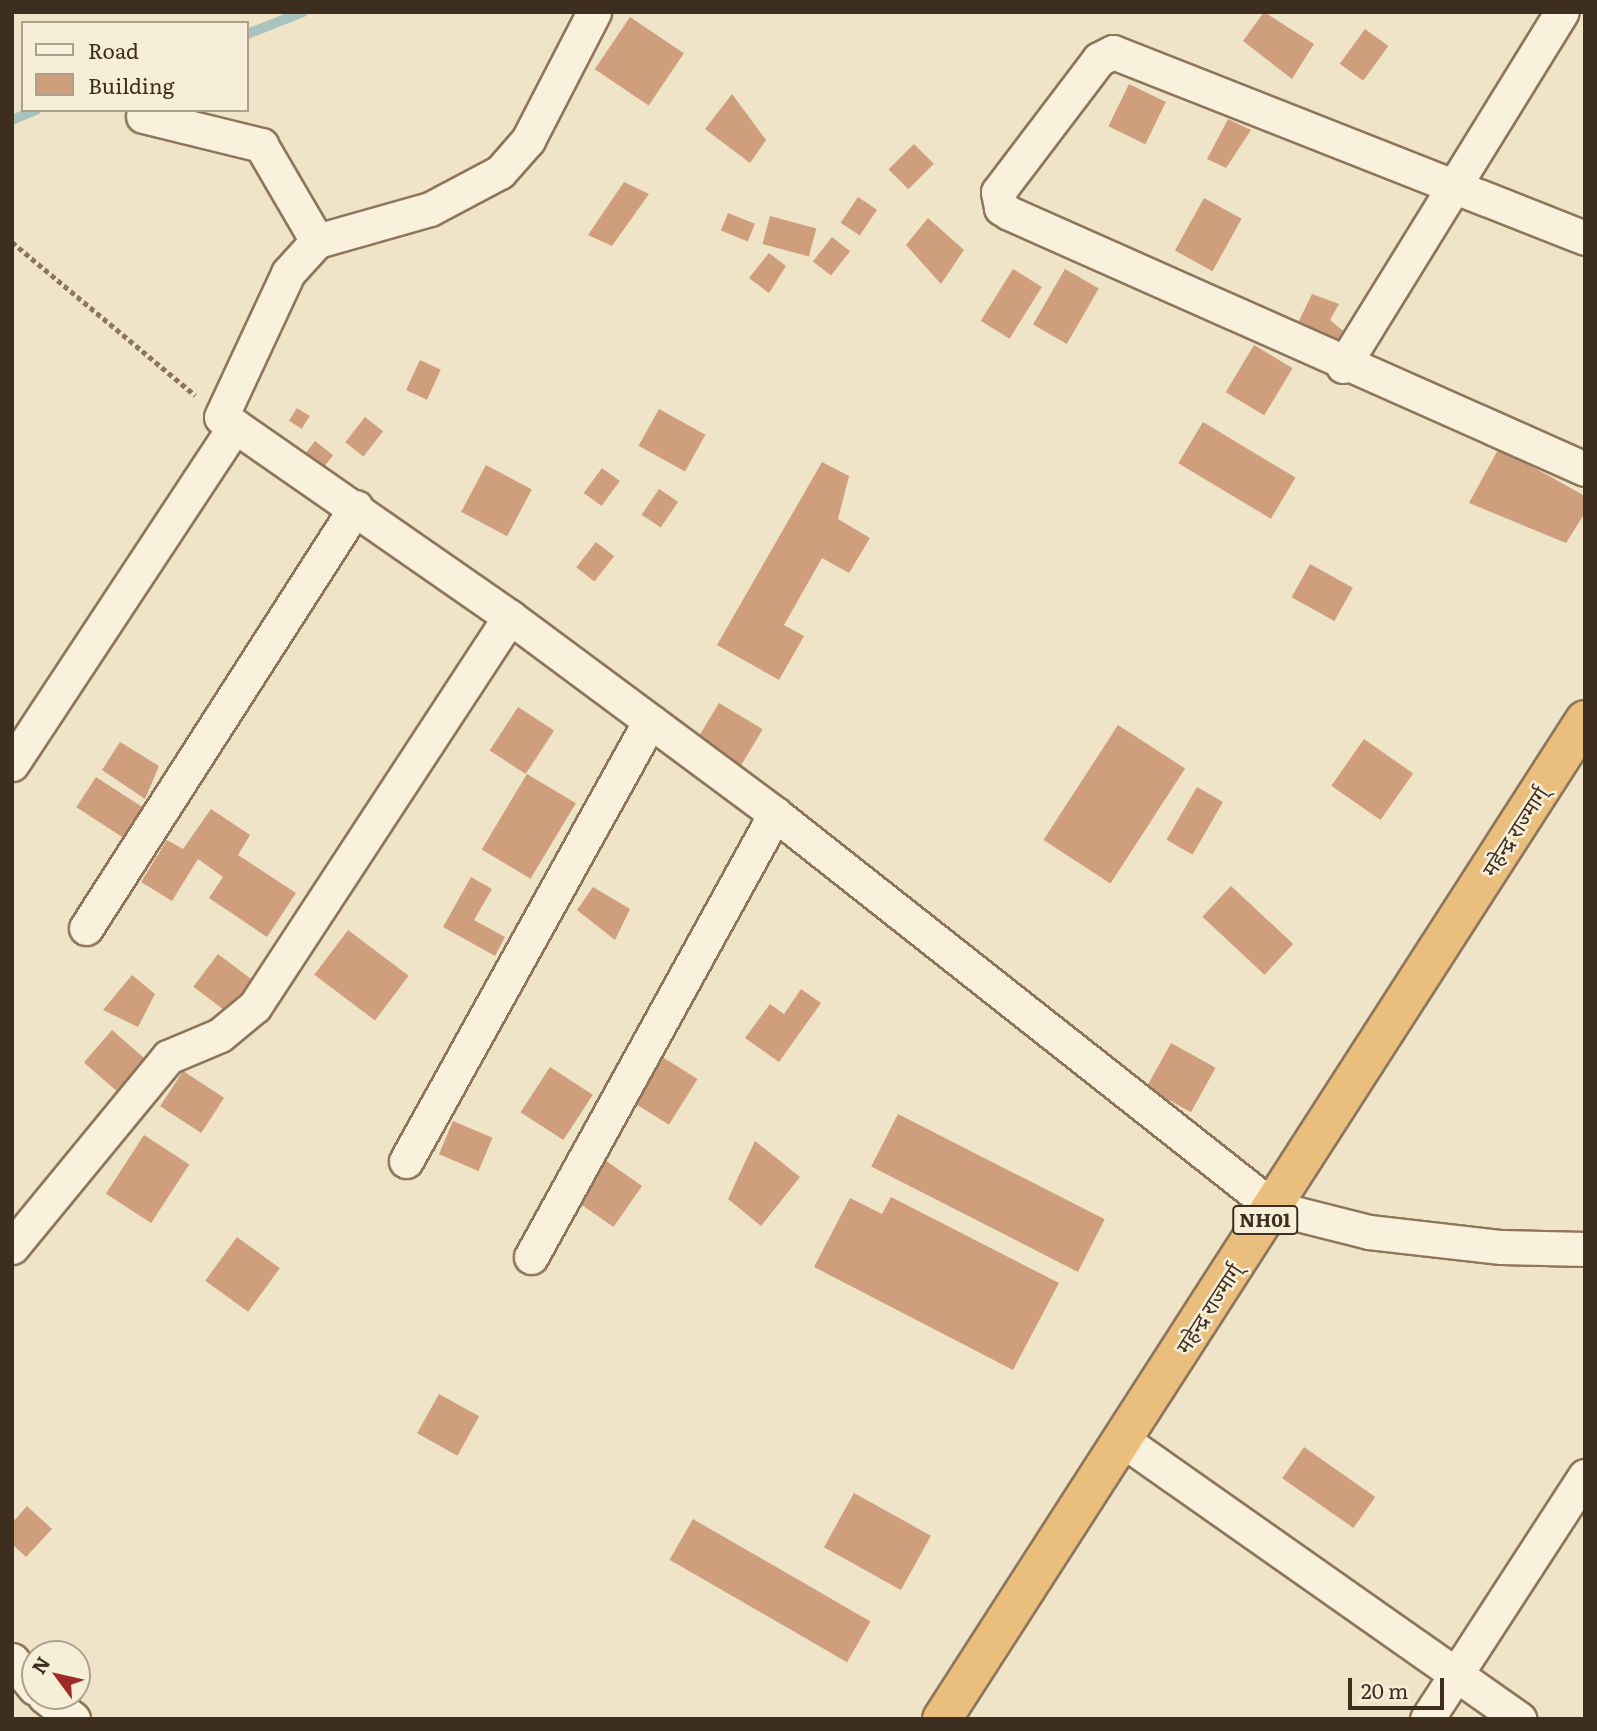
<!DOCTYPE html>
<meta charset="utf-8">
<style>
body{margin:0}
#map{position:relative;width:1597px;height:1731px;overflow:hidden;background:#f0e4c8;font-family:Literata,"Noto Sans Devanagari",serif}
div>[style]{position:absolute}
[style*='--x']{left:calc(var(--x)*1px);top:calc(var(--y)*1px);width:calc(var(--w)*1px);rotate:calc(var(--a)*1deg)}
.stream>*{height:10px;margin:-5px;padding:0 5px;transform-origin:5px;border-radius:5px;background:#a9c4bc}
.building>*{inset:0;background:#cf9f7d;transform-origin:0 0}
.path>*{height:4.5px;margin-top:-2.25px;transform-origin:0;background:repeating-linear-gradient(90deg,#8d765c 0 5px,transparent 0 8.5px)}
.roads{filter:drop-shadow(2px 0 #8d765c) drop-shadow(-2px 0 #8d765c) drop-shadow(0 2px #8d765c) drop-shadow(0 -2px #8d765c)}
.minor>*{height:33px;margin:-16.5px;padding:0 16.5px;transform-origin:16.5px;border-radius:16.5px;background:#faf1dc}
.trunk>*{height:38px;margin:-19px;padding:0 19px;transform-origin:19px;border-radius:19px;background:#eabe7c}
span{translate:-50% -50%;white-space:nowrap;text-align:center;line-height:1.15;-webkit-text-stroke:5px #f7eed8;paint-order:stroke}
.shield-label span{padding:2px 5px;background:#f7eed8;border:2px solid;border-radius:5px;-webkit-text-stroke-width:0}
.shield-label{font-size:19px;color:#3d2e20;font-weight:700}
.street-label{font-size:21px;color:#3d2e20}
.frame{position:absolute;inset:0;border:14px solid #3d2e20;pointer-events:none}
.legend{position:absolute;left:21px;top:21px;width:228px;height:91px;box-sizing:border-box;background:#f7eed8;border:2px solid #ada18e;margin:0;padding:9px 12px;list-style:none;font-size:21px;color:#3d2e20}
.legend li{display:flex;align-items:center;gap:14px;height:35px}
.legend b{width:35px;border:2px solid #ada18e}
.north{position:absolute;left:21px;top:1640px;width:70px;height:70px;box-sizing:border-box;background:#f7eed8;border:2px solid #ada18e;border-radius:50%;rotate:303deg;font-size:19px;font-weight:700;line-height:28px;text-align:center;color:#3d2e20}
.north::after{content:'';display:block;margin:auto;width:24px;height:32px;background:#9e2a2b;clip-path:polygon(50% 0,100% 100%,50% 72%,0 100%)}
.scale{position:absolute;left:1348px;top:1678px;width:96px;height:32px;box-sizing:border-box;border:4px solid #3d2e20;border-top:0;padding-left:9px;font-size:21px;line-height:24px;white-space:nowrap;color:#3d2e20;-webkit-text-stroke:5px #f7eed8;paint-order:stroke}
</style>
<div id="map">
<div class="stream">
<div style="--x:247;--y:34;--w:60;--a:-21.4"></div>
<div style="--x:12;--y:120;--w:26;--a:-23"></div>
</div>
<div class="building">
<div style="clip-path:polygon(1264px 12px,1314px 44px,1292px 79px,1243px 41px)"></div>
<div style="left:630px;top:17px;width:65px;height:63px;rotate:34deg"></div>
<div style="left:1365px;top:29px;width:29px;height:43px;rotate:36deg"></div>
<div style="left:1129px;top:84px;width:41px;height:47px;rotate:26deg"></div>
<div style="clip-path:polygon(732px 94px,766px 140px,750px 163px,705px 129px)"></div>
<div style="clip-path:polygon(1228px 119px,1251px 130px,1226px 168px,1207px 159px)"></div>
<div style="left:914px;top:144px;width:28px;height:36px;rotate:45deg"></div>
<div style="clip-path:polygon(624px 182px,649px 194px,612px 246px,588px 235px)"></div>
<div style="left:858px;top:197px;width:23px;height:31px;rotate:34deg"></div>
<div style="left:1204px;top:198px;width:43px;height:60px;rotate:29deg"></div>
<div style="left:728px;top:213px;width:29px;height:19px;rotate:22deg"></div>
<div style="left:770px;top:216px;width:48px;height:29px;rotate:15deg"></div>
<div style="clip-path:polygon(928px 218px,964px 250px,941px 284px,906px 245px)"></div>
<div style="left:832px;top:237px;width:23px;height:31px;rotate:38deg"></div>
<div style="clip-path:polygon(769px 253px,786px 266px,769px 293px,749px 278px)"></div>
<div style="left:1013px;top:269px;width:34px;height:61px;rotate:32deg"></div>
<div style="left:1065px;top:269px;width:39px;height:64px;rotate:30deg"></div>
<div style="clip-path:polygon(1312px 294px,1339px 304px,1330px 320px,1347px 334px,1339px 355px,1293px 333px)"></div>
<div style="left:1254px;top:345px;width:45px;height:55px;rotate:31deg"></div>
<div style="left:420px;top:360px;width:23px;height:33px;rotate:25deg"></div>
<div style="left:297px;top:408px;width:15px;height:15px;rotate:32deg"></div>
<div style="left:659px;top:409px;width:53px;height:42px;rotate:29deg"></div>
<div style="left:365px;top:417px;width:23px;height:32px;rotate:38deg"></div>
<div style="left:1203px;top:422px;width:108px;height:48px;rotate:31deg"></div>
<div style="left:315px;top:441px;width:23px;height:31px;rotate:38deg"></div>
<div style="clip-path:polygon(1499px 448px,1585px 496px,1585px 513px,1566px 543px,1469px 503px)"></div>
<div style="clip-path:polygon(822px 462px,849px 476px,838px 519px,870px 538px,849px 573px,822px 558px,784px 625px,804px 636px,779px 680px,717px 645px)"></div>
<div style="left:486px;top:465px;width:52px;height:53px;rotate:28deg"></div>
<div style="left:602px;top:468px;width:22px;height:31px;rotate:36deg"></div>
<div style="left:659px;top:489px;width:23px;height:31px;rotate:34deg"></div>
<div style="left:596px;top:542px;width:23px;height:32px;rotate:38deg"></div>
<div style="left:1310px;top:564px;width:49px;height:38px;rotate:29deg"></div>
<div style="left:719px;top:703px;width:51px;height:50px;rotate:31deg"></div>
<div style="left:518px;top:707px;width:43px;height:52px;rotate:33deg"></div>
<div style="left:1118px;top:725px;width:80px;height:137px;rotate:33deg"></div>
<div style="left:1364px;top:739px;width:60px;height:57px;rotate:35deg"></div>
<div style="clip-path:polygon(120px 742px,159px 766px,145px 799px,102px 770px)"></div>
<div style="left:527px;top:774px;width:57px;height:88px;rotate:31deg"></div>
<div style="left:96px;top:777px;width:56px;height:36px;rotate:33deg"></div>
<div style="left:1197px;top:787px;width:30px;height:61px;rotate:30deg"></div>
<div style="clip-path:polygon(211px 809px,250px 835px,238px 855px,296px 893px,267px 937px,209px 898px,223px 877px,198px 859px,172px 901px,141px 882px,167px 840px,183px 849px)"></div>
<div style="clip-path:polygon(471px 877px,492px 889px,474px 920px,505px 937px,495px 956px,443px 927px)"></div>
<div style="left:1231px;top:886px;width:85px;height:42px;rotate:43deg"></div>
<div style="clip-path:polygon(593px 887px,630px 909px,615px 940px,577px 910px)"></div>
<div style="left:348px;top:930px;width:76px;height:56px;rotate:37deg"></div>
<div style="left:218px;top:954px;width:46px;height:41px;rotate:37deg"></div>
<div style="clip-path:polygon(132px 975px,155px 994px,138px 1027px,103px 1010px)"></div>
<div style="clip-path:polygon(801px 989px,821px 1003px,779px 1062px,745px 1038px,770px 1004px,784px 1014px)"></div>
<div style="left:112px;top:1030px;width:53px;height:43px;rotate:41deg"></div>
<div style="left:1171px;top:1043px;width:51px;height:51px;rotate:29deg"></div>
<div style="left:656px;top:1053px;width:49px;height:54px;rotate:32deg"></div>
<div style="left:550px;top:1067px;width:51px;height:54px;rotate:33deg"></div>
<div style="left:183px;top:1071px;width:49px;height:42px;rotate:33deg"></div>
<div style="left:898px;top:1114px;width:232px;height:59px;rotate:27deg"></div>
<div style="left:453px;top:1121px;width:43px;height:36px;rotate:23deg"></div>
<div style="left:144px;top:1135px;width:54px;height:70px;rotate:33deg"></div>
<div style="clip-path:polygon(755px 1141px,800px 1177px,761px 1226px,728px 1199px)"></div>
<div style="left:602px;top:1158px;width:49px;height:50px;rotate:35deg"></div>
<div style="clip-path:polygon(891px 1197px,1059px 1283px,1013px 1370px,814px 1267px,850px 1198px,882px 1214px)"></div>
<div style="left:237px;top:1237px;width:53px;height:54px;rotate:36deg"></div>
<div style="left:439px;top:1394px;width:46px;height:45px;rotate:29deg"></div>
<div style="left:1304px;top:1447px;width:87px;height:38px;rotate:35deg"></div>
<div style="left:854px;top:1493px;width:88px;height:62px;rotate:29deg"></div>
<div style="clip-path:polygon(27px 1506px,52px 1529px,26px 1557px,12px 1544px,12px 1523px)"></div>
<div style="left:693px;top:1519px;width:205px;height:47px;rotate:30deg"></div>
</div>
<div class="path">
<div style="--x:12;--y:242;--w:239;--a:39.9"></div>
</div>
<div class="roads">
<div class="minor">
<div style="--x:143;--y:116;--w:122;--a:13.8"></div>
<div style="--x:261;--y:145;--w:111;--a:59.7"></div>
<div style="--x:1585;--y:238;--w:507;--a:-158.49"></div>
<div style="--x:1113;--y:52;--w:16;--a:153"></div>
<div style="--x:1099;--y:59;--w:167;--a:127.2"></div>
<div style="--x:998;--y:192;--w:16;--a:79"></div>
<div style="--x:1001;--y:208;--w:9;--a:32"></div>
<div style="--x:1009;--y:213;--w:630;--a:23.96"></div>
<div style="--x:1343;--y:366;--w:416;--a:-58.3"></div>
<div style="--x:221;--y:417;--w:159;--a:-65"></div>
<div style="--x:288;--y:273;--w:43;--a:-47.8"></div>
<div style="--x:317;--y:241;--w:117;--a:-15.8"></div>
<div style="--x:430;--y:209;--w:79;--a:-27.9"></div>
<div style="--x:500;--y:172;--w:43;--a:-48.8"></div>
<div style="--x:528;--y:140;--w:144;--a:-62.7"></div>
<div style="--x:12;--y:764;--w:405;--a:-56.6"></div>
<div style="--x:235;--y:426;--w:335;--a:34.8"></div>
<div style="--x:510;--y:617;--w:330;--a:36.6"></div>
<div style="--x:775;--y:814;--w:636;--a:38.29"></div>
<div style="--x:1274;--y:1208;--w:98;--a:14.2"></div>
<div style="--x:1369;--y:1232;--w:133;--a:6.5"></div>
<div style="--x:1501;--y:1247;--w:84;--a:1.4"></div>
<div style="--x:86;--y:928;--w:500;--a:-57.33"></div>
<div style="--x:406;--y:1161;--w:503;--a:-60.99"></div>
<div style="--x:12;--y:1247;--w:246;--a:-50.6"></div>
<div style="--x:168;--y:1057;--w:56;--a:-22.9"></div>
<div style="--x:220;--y:1035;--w:45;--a:-39.6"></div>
<div style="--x:255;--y:1006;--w:465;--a:-56.8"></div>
<div style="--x:531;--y:1257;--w:506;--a:-61.15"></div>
<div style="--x:1121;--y:1439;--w:487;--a:35.1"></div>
<div style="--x:12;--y:1660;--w:36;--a:51"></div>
<div style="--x:44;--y:1696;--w:37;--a:38"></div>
<div style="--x:1427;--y:1719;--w:290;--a:-57"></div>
</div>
<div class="trunk">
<div style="--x:942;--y:1719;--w:1188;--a:-57.23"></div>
</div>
</div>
<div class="shield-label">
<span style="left:1265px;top:1220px">NH01</span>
</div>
<div class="street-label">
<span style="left:1514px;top:831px;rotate:-57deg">महेन्द्र राज्मार्ग्</span>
<span style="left:1208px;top:1308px;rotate:-57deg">महेन्द्र राज्मार्ग्</span>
</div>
<div class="frame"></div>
<ul class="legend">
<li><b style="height:9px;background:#faf1dc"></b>Road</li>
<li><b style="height:19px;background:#cf9f7d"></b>Building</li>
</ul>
<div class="north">N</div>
<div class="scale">20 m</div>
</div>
